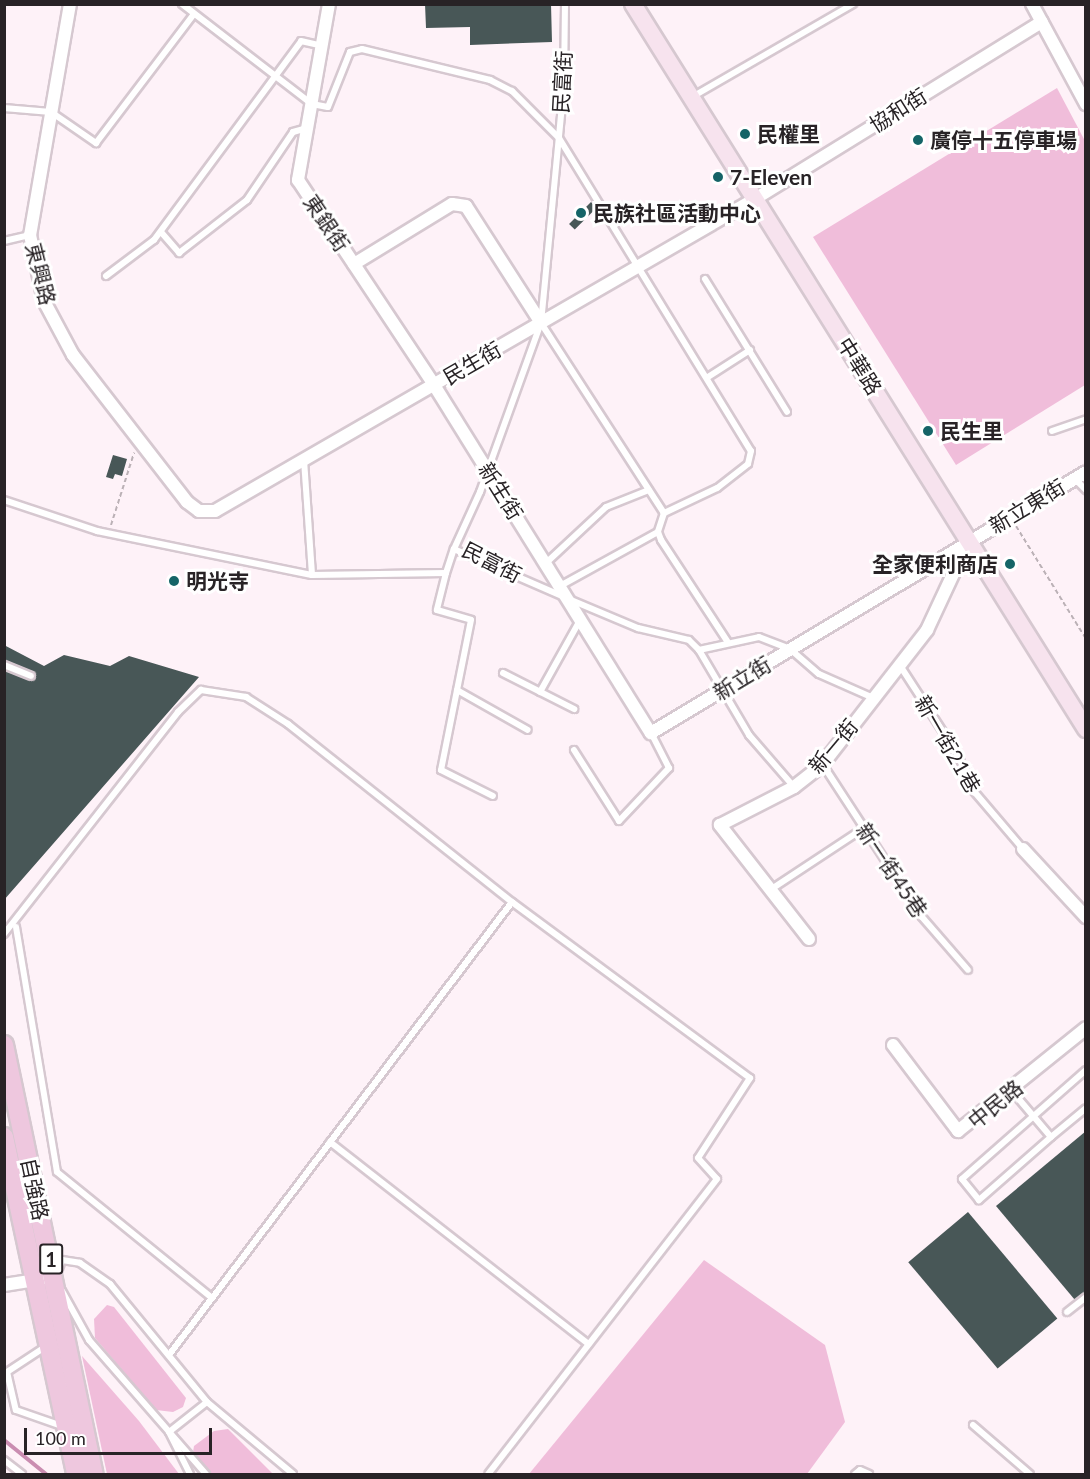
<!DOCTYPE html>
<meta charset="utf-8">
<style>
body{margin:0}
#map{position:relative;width:1090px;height:1479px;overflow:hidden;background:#fef2f8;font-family:Lato,"Noto Sans TC",sans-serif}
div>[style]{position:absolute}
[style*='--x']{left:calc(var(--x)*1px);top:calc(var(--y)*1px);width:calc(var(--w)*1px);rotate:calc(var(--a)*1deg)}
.green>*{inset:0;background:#f0bdda}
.stream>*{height:4px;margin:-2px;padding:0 2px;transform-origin:2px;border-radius:2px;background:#ca8db1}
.building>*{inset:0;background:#485757;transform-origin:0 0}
.path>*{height:2px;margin-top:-1px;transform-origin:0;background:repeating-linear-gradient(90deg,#bbb1b6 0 4.5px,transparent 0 7.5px)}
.roads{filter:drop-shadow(2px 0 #d6c8d0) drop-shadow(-2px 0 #d6c8d0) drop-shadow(0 2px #d6c8d0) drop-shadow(0 -2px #d6c8d0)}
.lane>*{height:6px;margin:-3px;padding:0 3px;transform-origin:3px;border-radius:3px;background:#fff}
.street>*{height:12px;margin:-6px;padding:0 6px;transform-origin:6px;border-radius:6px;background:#fff}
.secondary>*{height:16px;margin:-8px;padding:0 8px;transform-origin:8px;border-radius:8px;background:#f7e3ee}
.primary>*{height:18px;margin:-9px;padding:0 9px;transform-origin:9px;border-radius:9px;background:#eec7de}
.dots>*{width:16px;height:16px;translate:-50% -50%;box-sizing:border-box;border:3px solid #fff;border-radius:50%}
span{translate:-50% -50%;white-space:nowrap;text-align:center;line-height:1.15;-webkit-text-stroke:6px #fff;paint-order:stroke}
.shield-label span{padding:2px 4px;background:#fff;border:2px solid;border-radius:4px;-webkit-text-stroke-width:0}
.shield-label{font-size:20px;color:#282326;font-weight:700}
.street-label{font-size:21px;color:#282326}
.poi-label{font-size:21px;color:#282326;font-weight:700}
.left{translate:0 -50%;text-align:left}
.right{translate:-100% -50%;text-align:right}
.frame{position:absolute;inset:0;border:6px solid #282326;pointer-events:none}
.scale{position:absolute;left:24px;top:1428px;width:188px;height:27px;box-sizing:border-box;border:3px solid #282326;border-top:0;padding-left:8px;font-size:18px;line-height:21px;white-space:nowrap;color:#282326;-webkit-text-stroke:4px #fff;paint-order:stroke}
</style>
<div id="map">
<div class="green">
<div style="clip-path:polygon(1057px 88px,1085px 141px,1085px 385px,956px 465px,813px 237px)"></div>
<div style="clip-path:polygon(704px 1260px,825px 1345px,845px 1422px,807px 1474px,529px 1474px)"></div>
<div style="clip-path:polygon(107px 1305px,114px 1307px,186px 1398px,183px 1407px,173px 1412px,156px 1410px,95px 1338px,94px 1319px)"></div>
<div style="clip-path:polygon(82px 1356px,139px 1421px,179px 1474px,107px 1474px)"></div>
<div style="clip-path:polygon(228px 1429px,273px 1474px,211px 1474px,193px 1452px,194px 1446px,214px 1431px)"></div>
</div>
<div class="stream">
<div style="--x:4;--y:1440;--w:54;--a:39"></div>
</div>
<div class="building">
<div style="clip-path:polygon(425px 4px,551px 4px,552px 42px,470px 45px,470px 27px,426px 28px)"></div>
<div style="left:591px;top:202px;width:8px;height:31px;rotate:45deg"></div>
<div style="clip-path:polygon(113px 455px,127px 459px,122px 476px,115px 474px,113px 479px,106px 477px)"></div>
<div style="clip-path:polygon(4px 645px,44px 666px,64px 655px,110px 666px,129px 656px,199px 677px,4px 900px)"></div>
<div style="clip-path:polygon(1086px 1131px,1086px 1291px,1075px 1300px,996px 1206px)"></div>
<div style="left:968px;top:1212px;width:139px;height:78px;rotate:50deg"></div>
</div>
<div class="path">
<div style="--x:111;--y:525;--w:76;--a:-72.3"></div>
<div style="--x:1016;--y:526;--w:133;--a:58.2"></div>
</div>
<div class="roads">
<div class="lane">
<div style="--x:182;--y:4;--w:164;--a:37.6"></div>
<div style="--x:312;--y:104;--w:16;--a:11"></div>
<div style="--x:328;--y:107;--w:59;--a:-68.2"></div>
<div style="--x:350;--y:52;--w:12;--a:-14"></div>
<div style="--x:362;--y:49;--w:132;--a:13.6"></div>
<div style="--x:490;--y:80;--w:25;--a:27"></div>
<div style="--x:512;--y:91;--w:66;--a:45"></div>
<div style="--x:559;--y:138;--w:367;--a:58.5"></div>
<div style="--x:751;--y:451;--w:13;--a:103"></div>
<div style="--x:748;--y:464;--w:39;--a:142"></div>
<div style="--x:717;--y:488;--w:59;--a:154.7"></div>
<div style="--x:692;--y:97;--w:186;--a:-30"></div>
<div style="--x:4;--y:108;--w:47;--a:4.9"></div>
<div style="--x:51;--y:112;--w:55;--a:34.6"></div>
<div style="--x:96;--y:143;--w:162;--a:-52.8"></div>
<div style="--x:161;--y:232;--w:28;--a:49"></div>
<div style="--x:179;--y:253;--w:86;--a:-37.9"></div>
<div style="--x:247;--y:200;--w:82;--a:-55.9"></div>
<div style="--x:293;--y:132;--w:15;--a:-16"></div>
<div style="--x:4;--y:241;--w:27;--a:-13"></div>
<div style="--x:106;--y:276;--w:60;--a:-36.9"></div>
<div style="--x:154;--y:240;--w:247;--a:-53.5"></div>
<div style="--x:301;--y:41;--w:22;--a:13"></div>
<div style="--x:705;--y:279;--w:156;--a:58.3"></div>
<div style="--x:541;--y:323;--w:226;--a:57.1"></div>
<div style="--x:664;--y:513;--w:20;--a:108"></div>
<div style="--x:658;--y:532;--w:9;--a:69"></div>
<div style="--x:661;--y:540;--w:121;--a:56.8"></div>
<div style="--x:708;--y:377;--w:50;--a:-32.7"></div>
<div style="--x:1052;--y:431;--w:36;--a:-19"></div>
<div style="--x:304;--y:460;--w:115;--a:86"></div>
<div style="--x:1075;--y:479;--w:16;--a:45"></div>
<div style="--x:4;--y:500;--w:98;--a:18.4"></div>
<div style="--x:97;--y:531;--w:219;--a:11.6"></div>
<div style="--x:312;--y:575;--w:134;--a:-0.9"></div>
<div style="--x:446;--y:573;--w:25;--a:-72"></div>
<div style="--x:546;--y:563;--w:82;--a:-43"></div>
<div style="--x:606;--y:507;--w:46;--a:-21.6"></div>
<div style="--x:446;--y:573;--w:38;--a:104"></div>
<div style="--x:437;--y:610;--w:35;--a:16"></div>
<div style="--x:471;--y:620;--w:153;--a:101.3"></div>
<div style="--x:441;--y:770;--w:58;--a:26.6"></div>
<div style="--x:560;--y:586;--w:112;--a:-28.9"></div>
<div style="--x:562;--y:596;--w:118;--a:-156.5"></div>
<div style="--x:454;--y:549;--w:63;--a:-65.5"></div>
<div style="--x:480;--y:492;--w:180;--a:-70.2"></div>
<div style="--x:541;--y:323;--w:239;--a:-84.5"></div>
<div style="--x:564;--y:85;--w:81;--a:-89.3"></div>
<div style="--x:571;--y:600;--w:73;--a:22.7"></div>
<div style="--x:638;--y:628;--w:52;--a:13.2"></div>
<div style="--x:689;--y:640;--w:14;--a:45"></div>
<div style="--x:699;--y:650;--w:61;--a:-12.2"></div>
<div style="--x:759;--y:637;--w:33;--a:21"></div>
<div style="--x:790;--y:649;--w:38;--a:41"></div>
<div style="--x:819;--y:674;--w:57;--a:23.9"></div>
<div style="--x:699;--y:650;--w:99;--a:59.5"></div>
<div style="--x:749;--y:735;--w:69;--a:49.1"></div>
<div style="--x:899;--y:664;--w:108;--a:57"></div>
<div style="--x:958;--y:755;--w:37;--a:68"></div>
<div style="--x:972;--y:789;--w:79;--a:49.6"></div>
<div style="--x:4;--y:665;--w:29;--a:22"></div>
<div style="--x:503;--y:673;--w:80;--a:26.9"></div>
<div style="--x:457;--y:690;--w:81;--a:29.4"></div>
<div style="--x:540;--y:692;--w:82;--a:-60.9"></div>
<div style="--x:574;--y:750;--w:84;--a:57.6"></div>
<div style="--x:619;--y:821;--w:73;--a:-46.7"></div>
<div style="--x:669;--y:768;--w:39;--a:-117"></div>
<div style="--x:823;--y:765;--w:181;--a:56.9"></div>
<div style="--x:922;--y:917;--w:70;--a:49"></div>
<div style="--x:770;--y:890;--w:113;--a:-33.4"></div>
<div style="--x:16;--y:927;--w:248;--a:80.5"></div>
<div style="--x:57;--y:1172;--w:200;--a:39.1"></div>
<div style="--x:4;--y:934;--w:282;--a:-51.9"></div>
<div style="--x:178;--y:712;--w:32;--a:-44"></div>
<div style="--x:201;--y:690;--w:46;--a:8.8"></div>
<div style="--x:246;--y:697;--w:50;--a:32.7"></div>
<div style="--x:288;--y:724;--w:286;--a:38.5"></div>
<div style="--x:1012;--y:1091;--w:60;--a:49.7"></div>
<div style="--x:1051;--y:1137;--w:45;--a:-39.6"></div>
<div style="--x:1051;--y:1137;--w:96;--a:138.8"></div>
<div style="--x:979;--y:1200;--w:27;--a:-129"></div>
<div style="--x:962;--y:1179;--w:165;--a:-41.3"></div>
<div style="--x:330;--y:1142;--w:328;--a:38"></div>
<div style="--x:57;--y:1274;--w:15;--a:-70"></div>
<div style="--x:62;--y:1260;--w:18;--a:9"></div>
<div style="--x:80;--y:1263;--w:37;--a:35"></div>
<div style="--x:110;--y:1284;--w:153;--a:50.6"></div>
<div style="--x:207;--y:1402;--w:112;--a:39.9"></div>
<div style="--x:62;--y:1291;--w:56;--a:61.1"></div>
<div style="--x:89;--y:1340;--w:178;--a:48.9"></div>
<div style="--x:1067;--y:1312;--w:24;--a:-38"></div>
<div style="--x:45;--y:1347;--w:45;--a:146.7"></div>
<div style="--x:7;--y:1372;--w:39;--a:77"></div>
<div style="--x:16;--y:1410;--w:49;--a:19.2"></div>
<div style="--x:169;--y:1355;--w:568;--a:-52.87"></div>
<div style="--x:512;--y:902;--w:296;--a:36.5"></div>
<div style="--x:750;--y:1078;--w:95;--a:123"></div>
<div style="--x:698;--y:1158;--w:28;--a:48"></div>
<div style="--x:717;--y:1179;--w:373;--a:127.8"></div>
<div style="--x:973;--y:1425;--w:75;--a:40.7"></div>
<div style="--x:4;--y:1460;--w:23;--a:38"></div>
<div style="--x:190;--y:1474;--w:47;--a:-116.6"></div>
<div style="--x:169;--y:1432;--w:48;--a:-38.3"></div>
<div style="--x:855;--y:1474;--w:6;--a:-39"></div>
<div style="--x:860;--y:1470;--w:10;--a:24"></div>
</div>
<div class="street">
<div style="--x:70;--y:4;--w:234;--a:99.8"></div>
<div style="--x:30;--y:235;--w:67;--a:78"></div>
<div style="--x:44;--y:301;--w:61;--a:61.8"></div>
<div style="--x:73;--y:355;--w:186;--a:52.2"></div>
<div style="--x:187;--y:502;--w:15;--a:37"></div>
<div style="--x:199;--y:511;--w:16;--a:0"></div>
<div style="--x:215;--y:511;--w:624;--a:-30.02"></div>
<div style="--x:755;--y:199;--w:337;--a:-31.7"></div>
<div style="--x:329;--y:4;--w:179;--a:100"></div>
<div style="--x:298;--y:180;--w:246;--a:56.4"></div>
<div style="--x:434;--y:385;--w:410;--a:58.1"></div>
<div style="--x:651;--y:733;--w:507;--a:-30.96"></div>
<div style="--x:1032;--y:4;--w:114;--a:61.6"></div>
<div style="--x:354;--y:264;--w:115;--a:-31.5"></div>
<div style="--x:452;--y:204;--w:14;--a:8"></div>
<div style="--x:466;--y:206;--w:139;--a:57.3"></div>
<div style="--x:1023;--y:849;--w:93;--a:47.2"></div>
<div style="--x:809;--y:939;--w:145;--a:-128"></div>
<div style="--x:720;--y:825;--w:83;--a:-27.2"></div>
<div style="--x:794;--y:787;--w:36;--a:-38"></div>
<div style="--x:822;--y:765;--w:171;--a:-52.1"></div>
<div style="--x:927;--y:630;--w:99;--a:-65"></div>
<div style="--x:893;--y:1045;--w:108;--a:52.9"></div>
<div style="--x:958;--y:1131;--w:164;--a:-38.8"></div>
<div style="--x:4;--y:1285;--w:38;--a:-9"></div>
</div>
<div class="secondary">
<div style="--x:633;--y:4;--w:855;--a:58"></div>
</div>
<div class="primary">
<div style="--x:4;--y:1045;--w:438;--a:78.2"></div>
<div style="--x:4;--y:1137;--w:345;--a:77.9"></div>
</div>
</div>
<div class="dots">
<div style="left:745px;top:134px;background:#156467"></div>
<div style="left:918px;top:140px;background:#156467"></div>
<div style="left:718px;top:177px;background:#156467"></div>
<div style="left:581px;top:213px;background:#156467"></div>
<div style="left:928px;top:431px;background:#156467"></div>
<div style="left:1010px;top:564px;background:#156467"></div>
<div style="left:174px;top:581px;background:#156467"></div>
</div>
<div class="shield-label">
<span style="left:51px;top:1259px">1</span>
</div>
<div class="street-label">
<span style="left:562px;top:82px;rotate:-87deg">民富街</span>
<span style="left:898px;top:110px;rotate:-32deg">協和街</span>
<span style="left:327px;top:223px;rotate:56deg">東銀街</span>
<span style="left:41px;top:274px;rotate:76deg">東興路</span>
<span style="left:472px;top:363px;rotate:-30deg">民生街</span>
<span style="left:860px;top:366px;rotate:58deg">中華路</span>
<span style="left:501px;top:491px;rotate:58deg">新生街</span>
<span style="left:1027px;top:506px;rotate:-31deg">新立東街</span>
<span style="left:492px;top:562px;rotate:27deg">民富街</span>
<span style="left:742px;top:678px;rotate:-31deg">新立街</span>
<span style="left:948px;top:744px;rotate:60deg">新一街21巷</span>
<span style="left:833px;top:746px;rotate:-50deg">新一街</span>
<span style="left:892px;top:870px;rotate:56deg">新一街45巷</span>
<span style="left:995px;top:1104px;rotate:-39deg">中民路</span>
<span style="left:35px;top:1189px;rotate:78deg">自強路</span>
</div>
<div class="poi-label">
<span class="left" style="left:757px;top:134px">民權里</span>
<span class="left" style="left:930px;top:140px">廣停十五停車場</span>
<span class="left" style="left:730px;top:177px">7-Eleven</span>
<span class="left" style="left:593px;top:213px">民族社區活動中心</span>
<span class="left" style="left:940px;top:431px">民生里</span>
<span class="right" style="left:998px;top:564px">全家便利商店</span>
<span class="left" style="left:186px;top:581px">明光寺</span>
</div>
<div class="frame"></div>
<div class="scale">100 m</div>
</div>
